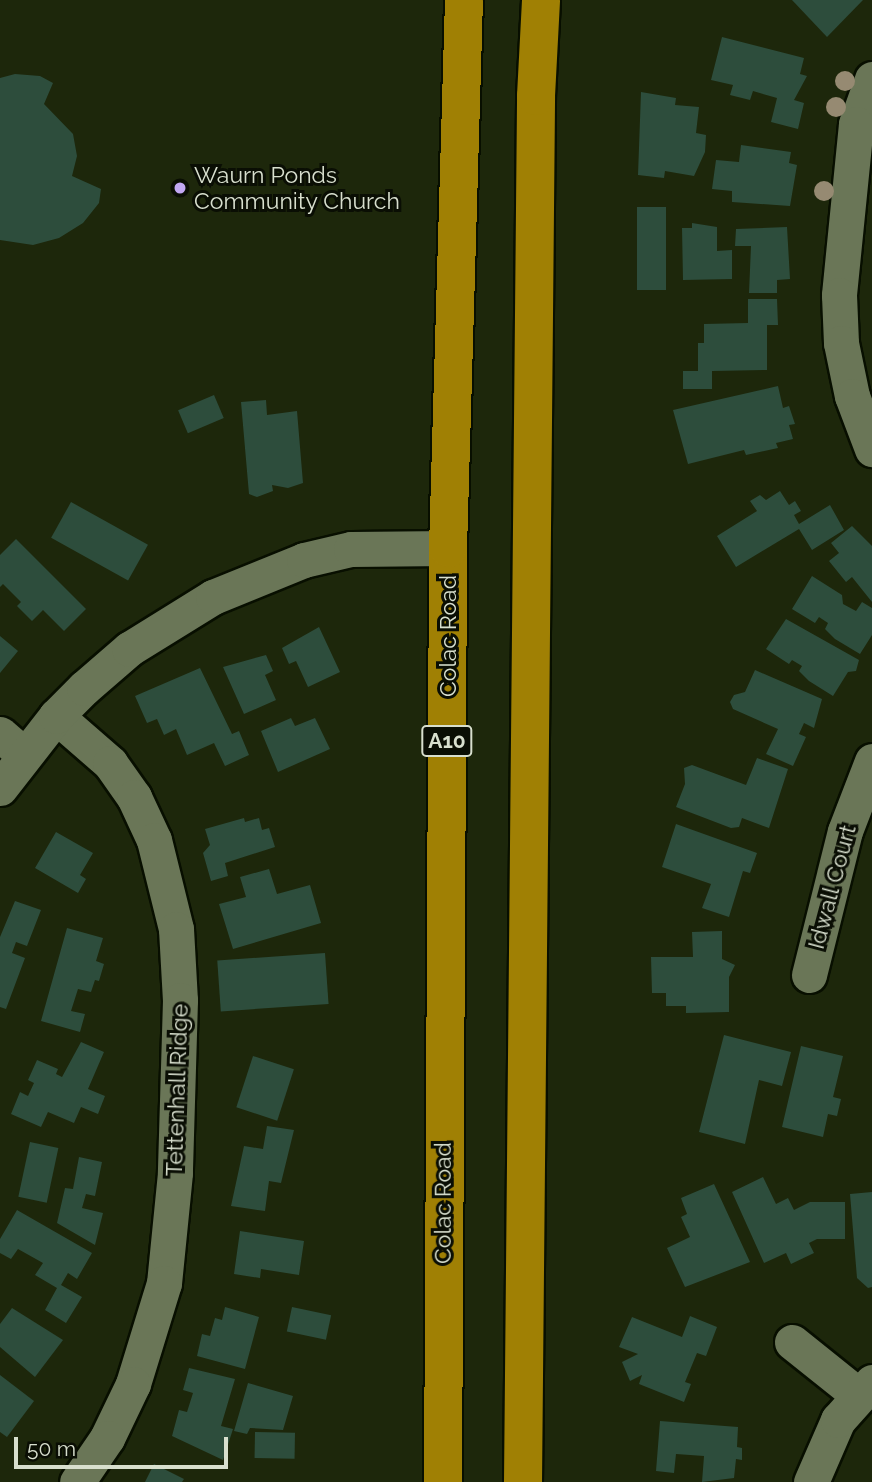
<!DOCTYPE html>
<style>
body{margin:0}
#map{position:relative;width:872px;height:1482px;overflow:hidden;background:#1d270b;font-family:Raleway,sans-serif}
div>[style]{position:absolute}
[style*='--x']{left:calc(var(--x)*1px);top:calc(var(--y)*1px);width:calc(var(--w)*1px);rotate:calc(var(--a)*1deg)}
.building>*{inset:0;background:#2d4d3c;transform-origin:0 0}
.roads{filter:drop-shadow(2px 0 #080f00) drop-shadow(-2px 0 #080f00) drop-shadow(0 2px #080f00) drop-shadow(0 -2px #080f00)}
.minor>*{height:35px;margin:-17.5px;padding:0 17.5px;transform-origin:17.5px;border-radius:17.5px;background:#6a7657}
.highway>*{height:38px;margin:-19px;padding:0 19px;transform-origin:19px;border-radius:19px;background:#a08004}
.trees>*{width:20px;height:20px;margin:-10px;border-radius:50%;background:#968a72}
.dots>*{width:19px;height:19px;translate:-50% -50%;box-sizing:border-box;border:4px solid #0a0e04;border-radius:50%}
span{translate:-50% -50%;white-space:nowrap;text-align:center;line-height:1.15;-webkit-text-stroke:6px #0a0e04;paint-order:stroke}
.shield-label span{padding:2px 5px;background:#0a0e04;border:2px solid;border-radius:5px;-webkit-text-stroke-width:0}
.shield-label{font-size:21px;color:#d8dfce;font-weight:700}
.poi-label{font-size:23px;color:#d8dfce}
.left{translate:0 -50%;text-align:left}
.street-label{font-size:23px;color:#d8dfce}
.scale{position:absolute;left:14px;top:1437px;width:214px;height:32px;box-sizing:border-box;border:4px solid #d8dfce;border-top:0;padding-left:9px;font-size:21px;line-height:24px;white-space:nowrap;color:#d8dfce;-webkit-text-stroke:5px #0a0e04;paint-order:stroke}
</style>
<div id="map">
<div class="building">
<div style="clip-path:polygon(792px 0,863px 0,827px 37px)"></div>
<div style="clip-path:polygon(722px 37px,804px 58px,800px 74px,807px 76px,794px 100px,804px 103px,798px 129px,771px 122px,777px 98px,753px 91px,750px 100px,730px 95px,733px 85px,711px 80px)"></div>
<div style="clip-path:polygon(15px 74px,40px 76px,53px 83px,44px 104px,73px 134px,77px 156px,72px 176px,101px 189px,99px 203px,83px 223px,59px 238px,33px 245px,0 240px,0 78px)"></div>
<div style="clip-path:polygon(641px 92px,676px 98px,675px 105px,699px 107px,696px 133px,706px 135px,705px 152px,694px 176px,665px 171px,664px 178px,638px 175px)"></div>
<div style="clip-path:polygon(741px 145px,791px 152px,789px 163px,797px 165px,790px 206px,732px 202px,732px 191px,712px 189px,716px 160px,739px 162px)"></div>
<div style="left:637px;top:207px;width:29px;height:83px"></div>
<div style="clip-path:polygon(692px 223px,717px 227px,717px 251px,732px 250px,732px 279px,683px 280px,682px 228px,692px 228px)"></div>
<div style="clip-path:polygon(787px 227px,790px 279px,777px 280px,777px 293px,749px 293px,751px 246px,735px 246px,736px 229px)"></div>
<div style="clip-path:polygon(748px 299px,777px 299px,778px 325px,767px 325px,767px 370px,712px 371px,712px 389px,683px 389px,683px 371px,698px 371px,698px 343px,704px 343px,704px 324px,748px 323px)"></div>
<div style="clip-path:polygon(778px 386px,783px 408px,789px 406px,795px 424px,789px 425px,793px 439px,776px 443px,778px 448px,746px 455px,744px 450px,688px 464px,673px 410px)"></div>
<div style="left:214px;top:395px;width:25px;height:39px;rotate:67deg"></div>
<div style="clip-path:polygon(266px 400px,267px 415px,297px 411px,303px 483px,288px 488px,272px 485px,273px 491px,257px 497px,249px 494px,241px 402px)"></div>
<div style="clip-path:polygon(780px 491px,789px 505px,795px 501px,801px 511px,794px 515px,799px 524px,830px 505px,844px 530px,812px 550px,799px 529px,736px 567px,717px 536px,757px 511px,750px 501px,760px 495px,766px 500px)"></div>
<div style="left:71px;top:502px;width:88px;height:41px;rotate:29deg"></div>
<div style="clip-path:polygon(852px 526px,872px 546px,872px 602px,852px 577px,846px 582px,829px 561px,839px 553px,831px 543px)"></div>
<div style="clip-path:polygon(16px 539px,86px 609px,64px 631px,43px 610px,32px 621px,17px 606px,21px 602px,3px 584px,0 587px,0 555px)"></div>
<div style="clip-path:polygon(812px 576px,842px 595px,843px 604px,856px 611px,862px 602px,872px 608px,872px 635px,860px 654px,835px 639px,825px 629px,828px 623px,819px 617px,815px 623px,792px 609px)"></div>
<div style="clip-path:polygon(786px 619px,859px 660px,856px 671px,848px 672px,833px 696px,809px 681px,799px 671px,802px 666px,792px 660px,789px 664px,766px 649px)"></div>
<div style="clip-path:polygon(319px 627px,340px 672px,308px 687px,296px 661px,289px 664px,282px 648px)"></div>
<div style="clip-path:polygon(0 636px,18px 651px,0 673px)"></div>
<div style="clip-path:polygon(266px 655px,273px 671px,265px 675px,276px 700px,244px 714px,223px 667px)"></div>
<div style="clip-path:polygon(200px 668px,232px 734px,239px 731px,249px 755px,225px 766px,214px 743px,187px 755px,176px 729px,164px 735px,157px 719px,147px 723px,135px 696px)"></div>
<div style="clip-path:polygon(755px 670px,822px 699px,814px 728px,804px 723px,799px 734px,806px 737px,793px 766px,766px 754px,778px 729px,733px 709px,730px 702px,734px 695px,745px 692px)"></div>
<div style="clip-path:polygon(291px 718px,295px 726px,315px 718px,330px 749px,278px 772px,261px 731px)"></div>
<div style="clip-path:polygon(757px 758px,788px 769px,769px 828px,742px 818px,739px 827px,731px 828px,676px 807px,685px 784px,684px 768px,692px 765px,746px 785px)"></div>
<div style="clip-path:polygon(244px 818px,245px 822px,259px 818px,262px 830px,269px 828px,275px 847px,225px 863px,228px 876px,211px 881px,203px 853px,210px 845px,205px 829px)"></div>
<div style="clip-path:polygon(676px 824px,757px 853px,750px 873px,743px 871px,729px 917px,702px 908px,711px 884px,662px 867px)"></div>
<div style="clip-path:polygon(56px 832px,93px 853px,80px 875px,86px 879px,78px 893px,35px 868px)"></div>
<div style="clip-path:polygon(269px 869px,277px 894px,310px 885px,321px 923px,233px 949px,219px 904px,246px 897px,240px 877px)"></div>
<div style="clip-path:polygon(15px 901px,41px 910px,27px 946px,16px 942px,12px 953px,25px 958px,6px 1009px,0 1007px,0 937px)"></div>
<div style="clip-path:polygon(67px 928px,103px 938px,96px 961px,104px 964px,99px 981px,95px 980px,91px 992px,78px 989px,71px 1011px,85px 1014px,80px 1032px,41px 1021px)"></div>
<div style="clip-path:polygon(722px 931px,722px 959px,735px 965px,729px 977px,729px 1012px,686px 1013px,686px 1006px,666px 1006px,666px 993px,652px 993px,651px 957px,693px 957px,692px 932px)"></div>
<div style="left:325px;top:953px;width:51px;height:108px;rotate:86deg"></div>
<div style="clip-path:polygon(724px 1035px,791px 1052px,782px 1086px,759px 1080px,745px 1144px,699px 1132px)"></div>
<div style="clip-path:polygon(81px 1042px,104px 1052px,88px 1089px,105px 1096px,98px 1114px,81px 1107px,74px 1123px,48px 1112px,41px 1127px,11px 1114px,20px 1092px,28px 1096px,34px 1083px,28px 1080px,37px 1060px,58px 1069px,56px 1074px,62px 1077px)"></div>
<div style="clip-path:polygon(801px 1046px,843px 1056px,833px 1097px,841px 1099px,837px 1116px,828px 1114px,823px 1137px,782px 1127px)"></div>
<div style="left:253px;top:1056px;width:43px;height:54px;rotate:18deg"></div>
<div style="clip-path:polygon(267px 1126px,294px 1130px,281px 1183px,269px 1181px,265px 1211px,231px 1206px,244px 1146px,263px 1149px)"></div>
<div style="left:30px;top:1142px;width:29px;height:56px;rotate:12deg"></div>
<div style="clip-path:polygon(79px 1157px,102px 1162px,95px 1196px,86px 1194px,82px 1208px,103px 1213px,95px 1245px,57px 1223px,65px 1188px,73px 1189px)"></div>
<div style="clip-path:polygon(763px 1177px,776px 1204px,788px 1198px,794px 1210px,810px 1202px,845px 1202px,845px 1239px,817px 1239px,809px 1243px,814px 1253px,791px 1264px,786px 1253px,764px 1263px,732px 1192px)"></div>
<div style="clip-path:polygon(714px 1184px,750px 1262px,685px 1287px,667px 1248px,690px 1237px,681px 1217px,687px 1214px,681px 1198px)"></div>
<div style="clip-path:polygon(872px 1192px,872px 1287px,868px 1288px,857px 1278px,850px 1194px)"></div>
<div style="clip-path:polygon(17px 1210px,92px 1253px,77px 1279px,68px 1273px,61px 1285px,82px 1297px,66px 1323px,45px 1310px,57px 1288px,35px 1275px,43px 1263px,18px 1249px,11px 1259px,0 1253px,0 1239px)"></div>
<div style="clip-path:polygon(240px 1231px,304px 1241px,299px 1275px,261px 1269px,260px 1278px,234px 1274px)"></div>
<div style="clip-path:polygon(225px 1307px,259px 1317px,245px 1369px,197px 1356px,202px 1334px,210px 1336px,215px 1318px,222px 1320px)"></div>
<div style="left:292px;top:1307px;width:40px;height:25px;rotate:12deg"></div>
<div style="clip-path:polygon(12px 1308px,63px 1340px,35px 1377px,0 1347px,0 1324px)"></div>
<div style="clip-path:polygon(690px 1316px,717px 1327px,706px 1356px,697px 1353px,685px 1382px,691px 1384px,684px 1402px,639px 1384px,642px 1375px,630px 1381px,622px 1362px,638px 1354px,619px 1347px,632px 1317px,682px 1337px)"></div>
<div style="clip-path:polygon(189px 1368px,235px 1379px,221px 1426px,233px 1429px,223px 1460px,172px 1436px,179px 1410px,187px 1412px,193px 1393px,183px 1390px)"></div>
<div style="clip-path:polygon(0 1375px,34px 1401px,7px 1437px,0 1432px)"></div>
<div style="clip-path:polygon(248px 1383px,293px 1396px,283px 1430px,250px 1428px,247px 1434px,234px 1431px)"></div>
<div style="clip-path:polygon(660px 1421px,738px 1427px,737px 1447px,742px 1448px,742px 1460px,736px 1459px,734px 1478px,702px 1482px,704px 1456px,676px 1454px,674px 1473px,656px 1471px)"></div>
<div style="left:255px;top:1432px;width:40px;height:26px;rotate:1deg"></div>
<div style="clip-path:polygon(154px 1464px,184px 1479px,182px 1482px,145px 1482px)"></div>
</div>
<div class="roads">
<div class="minor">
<div style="--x:872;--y:79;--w:48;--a:109.6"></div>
<div style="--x:856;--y:124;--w:172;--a:95.7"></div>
<div style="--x:839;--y:295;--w:48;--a:87.6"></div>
<div style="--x:841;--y:343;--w:54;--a:78.3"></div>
<div style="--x:852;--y:396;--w:57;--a:69.3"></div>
<div style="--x:56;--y:716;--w:72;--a:41"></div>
<div style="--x:110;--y:763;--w:42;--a:54.8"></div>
<div style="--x:134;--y:797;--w:47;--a:65.1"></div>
<div style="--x:154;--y:840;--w:92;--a:76.1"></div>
<div style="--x:176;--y:929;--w:71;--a:86.8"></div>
<div style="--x:180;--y:1000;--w:173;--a:91.7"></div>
<div style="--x:175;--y:1173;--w:111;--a:95.7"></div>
<div style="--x:164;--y:1283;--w:106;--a:107.1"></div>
<div style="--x:133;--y:1384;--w:60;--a:115.7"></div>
<div style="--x:107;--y:1438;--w:53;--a:124.3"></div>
<div style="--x:0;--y:734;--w:32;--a:41"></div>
<div style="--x:0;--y:788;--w:91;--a:-52.1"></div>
<div style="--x:56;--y:716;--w:40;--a:-45"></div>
<div style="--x:84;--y:688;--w:60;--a:-40.9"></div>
<div style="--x:129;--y:649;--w:99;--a:-31.8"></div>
<div style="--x:213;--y:597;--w:98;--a:-22.1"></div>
<div style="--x:304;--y:560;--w:48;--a:-13.2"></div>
<div style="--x:351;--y:549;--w:97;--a:-0.6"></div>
<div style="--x:809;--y:975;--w:148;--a:-76"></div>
<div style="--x:845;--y:831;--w:75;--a:-68.9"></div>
<div style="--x:792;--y:1342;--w:83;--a:38.7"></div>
<div style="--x:811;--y:1482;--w:68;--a:-66.5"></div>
<div style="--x:838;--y:1420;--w:51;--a:-48.2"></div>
</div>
<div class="highway">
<div style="--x:443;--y:1482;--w:934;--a:-89.69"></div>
<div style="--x:448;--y:548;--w:548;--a:-88.33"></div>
<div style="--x:523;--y:1482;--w:1386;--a:-89.46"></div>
<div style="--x:536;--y:96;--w:96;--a:-87"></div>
</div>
</div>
<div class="trees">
<div style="left:845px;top:81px"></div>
<div style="left:836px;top:107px"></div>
<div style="left:824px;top:191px"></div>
</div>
<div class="dots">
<div style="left:180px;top:188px;background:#c2a8f3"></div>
</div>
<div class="shield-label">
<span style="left:447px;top:741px">A10</span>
</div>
<div class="poi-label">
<span class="left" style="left:194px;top:188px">Waurn Ponds<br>Community Church</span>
</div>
<div class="street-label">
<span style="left:448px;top:636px;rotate:-90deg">Colac Road</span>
<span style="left:832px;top:887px;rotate:-75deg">Idwall Court</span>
<span style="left:177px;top:1090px;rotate:-88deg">Tettenhall Ridge</span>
<span style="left:443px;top:1203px;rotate:-90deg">Colac Road</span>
</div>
<div class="scale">50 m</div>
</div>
